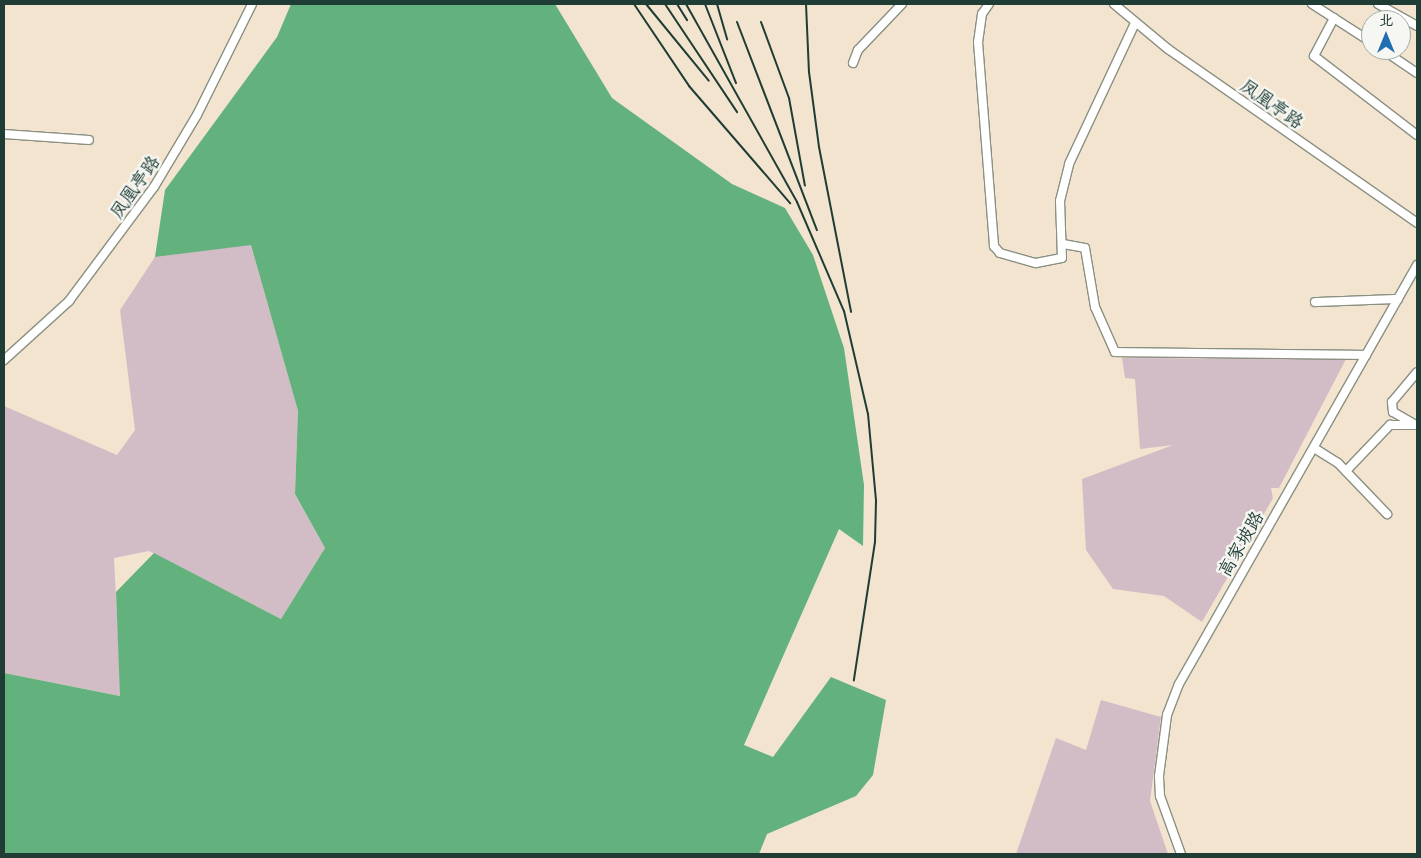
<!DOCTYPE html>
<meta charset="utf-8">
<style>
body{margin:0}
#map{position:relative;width:1421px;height:858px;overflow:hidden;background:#f3e4cf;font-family:Itim,"LXGW WenKai TC",sans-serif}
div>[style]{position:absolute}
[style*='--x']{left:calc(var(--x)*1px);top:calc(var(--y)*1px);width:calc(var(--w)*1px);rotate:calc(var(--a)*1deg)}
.industrial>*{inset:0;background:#d2bdc7}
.forest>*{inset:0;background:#63b27d}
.roads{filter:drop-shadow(1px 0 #899082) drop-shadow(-1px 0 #899082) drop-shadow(0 1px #899082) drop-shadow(0 -1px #899082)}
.minor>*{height:8px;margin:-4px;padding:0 4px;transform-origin:4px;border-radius:4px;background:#fff}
.rail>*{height:2px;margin:-1px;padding:0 1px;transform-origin:1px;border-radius:1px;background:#1f3d34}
span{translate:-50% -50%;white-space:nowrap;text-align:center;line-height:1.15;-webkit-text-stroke:5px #f6f6f2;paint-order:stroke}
.street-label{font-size:18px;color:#1f3d34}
.frame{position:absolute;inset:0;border:5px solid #1f3d34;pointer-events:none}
.north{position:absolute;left:1361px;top:10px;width:50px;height:50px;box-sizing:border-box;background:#f6f6f2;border:1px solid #a0aca6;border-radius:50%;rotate:0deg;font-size:14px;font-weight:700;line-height:20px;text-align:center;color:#1f3d34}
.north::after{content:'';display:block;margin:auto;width:18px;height:22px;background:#1f6fb2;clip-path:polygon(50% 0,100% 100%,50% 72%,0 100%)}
</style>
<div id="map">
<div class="industrial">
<div style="clip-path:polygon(251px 244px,298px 411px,295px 494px,325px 548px,281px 619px,149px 551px,114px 558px,121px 696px,4px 673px,4px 406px,117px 455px,135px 430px,120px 310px,155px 257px)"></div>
<div style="clip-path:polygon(1122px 358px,1346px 359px,1279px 488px,1271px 488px,1273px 498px,1202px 622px,1164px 596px,1113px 589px,1086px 550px,1082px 479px,1173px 445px,1140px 449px,1135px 379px,1125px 378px)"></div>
<div style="clip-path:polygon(1101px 700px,1161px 717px,1150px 801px,1168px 854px,1016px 854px,1056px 738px,1086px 750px)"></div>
</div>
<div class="forest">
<div style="clip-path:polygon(291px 4px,555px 4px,612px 98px,732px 184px,785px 208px,813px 255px,844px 348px,864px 485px,863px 546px,839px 529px,744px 745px,773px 757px,831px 677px,886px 700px,873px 775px,856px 796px,767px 834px,759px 854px,4px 854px,4px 673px,120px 696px,116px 592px,154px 553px,281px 619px,325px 548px,295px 494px,298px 411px,251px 245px,155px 257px,165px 190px,277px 37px)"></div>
</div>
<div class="roads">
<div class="minor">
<div style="--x:989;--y:4;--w:12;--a:125"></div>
<div style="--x:982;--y:14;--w:28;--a:98"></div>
<div style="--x:978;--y:42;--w:205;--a:85.5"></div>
<div style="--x:994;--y:246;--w:9;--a:49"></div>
<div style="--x:1000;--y:253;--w:37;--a:16"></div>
<div style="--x:1036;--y:263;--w:26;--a:-11"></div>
<div style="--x:1062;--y:258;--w:57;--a:-92"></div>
<div style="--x:1060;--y:201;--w:38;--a:-76"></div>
<div style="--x:1069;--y:164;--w:156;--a:-64.9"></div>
<div style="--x:1114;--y:4;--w:70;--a:39.8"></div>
<div style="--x:1168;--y:49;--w:304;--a:34.9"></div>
<div style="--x:1312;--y:4;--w:70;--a:32.8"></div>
<div style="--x:1378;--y:4;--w:45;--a:29.4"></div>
<div style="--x:1334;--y:18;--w:43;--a:117.8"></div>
<div style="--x:1314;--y:56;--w:130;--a:37.5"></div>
<div style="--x:1383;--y:50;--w:41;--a:34.1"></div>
<div style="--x:853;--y:63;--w:14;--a:-69"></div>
<div style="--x:858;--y:50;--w:64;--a:-46.3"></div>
<div style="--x:4;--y:134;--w:85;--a:4"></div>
<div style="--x:1063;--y:244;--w:22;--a:10"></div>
<div style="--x:1085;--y:248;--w:60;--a:80.4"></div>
<div style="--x:1095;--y:307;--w:49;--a:66"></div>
<div style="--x:1115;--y:352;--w:251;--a:0.7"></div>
<div style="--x:1315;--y:302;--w:83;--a:-2.1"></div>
<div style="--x:4;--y:360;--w:88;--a:-42.2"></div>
<div style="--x:69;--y:301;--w:142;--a:-53.3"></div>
<div style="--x:154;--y:187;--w:84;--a:-59.2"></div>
<div style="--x:197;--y:115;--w:124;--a:-63.6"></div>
<div style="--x:1414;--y:424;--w:24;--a:-150"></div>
<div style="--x:1393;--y:412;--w:10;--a:-96"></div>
<div style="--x:1392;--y:402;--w:39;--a:-50"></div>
<div style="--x:1314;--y:448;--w:28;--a:32"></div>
<div style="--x:1338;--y:463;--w:71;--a:46.1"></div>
<div style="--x:1346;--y:471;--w:64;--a:-46.3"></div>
<div style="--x:1390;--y:425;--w:25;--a:0"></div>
<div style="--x:1181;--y:854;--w:62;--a:-109.9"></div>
<div style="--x:1160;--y:796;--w:20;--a:-93"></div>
<div style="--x:1159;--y:776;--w:62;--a:-82.5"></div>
<div style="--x:1167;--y:715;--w:33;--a:-69"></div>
<div style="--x:1179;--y:684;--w:482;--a:-60.4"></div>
</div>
</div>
<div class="rail">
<div style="--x:634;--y:4;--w:99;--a:56.1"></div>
<div style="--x:689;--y:86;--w:155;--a:49.2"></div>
<div style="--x:646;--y:4;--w:99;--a:50.7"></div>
<div style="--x:665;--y:4;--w:130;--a:56.3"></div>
<div style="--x:677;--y:4;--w:19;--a:58"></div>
<div style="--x:686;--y:4;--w:227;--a:60.7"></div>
<div style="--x:797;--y:202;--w:119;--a:66.7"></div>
<div style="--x:844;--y:311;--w:106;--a:76.9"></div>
<div style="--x:868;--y:414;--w:87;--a:84.7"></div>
<div style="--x:876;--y:501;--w:41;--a:91.4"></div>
<div style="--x:875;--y:542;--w:140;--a:98.7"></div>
<div style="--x:705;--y:4;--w:85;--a:68.6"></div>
<div style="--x:717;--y:4;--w:37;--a:74"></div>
<div style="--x:806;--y:4;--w:68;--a:87.5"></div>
<div style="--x:809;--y:72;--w:76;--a:82.4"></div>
<div style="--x:819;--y:147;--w:168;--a:79"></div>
<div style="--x:737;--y:22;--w:223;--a:69"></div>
<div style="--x:761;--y:22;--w:81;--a:69.8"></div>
<div style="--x:789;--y:98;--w:89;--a:79.7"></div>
</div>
<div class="street-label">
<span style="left:1272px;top:104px;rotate:35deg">凤凰亭路</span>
<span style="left:135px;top:187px;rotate:-55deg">凤凰亭路</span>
<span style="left:1241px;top:544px;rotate:-60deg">高家坡路</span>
</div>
<div class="frame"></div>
<div class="north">北</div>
</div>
